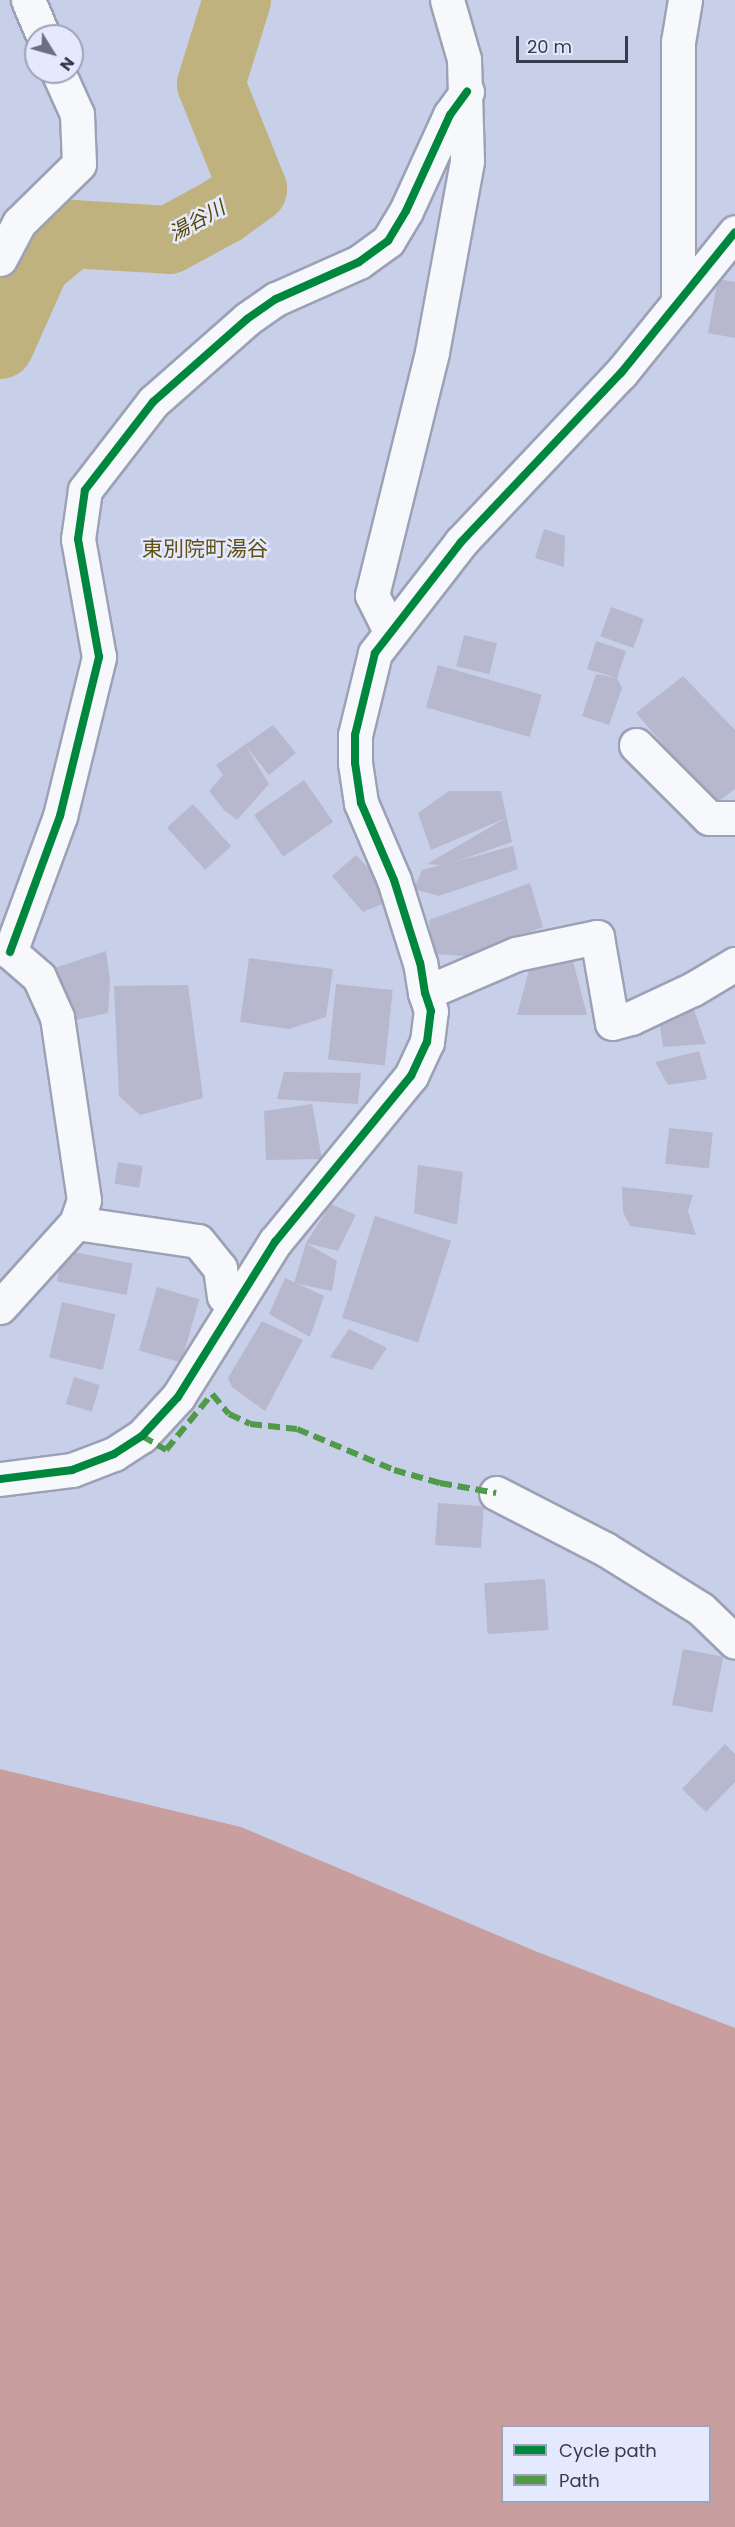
<!DOCTYPE html>
<meta charset="utf-8">
<style>
body{margin:0}
#map{position:relative;width:735px;height:2527px;overflow:hidden;background:#c8cfe9;font-family:Poppins,"Noto Sans JP",sans-serif}
div>[style]{position:absolute}
[style*='--x']{left:calc(var(--x)*1px);top:calc(var(--y)*1px);width:calc(var(--w)*1px);rotate:calc(var(--a)*1deg)}
.forest>*{inset:0;background:#c89e9f}
.river>*{height:68px;margin:-34px;padding:0 34px;transform-origin:34px;border-radius:34px;background:#c0b27e}
.building>*{inset:0;background:#b7b8ce;transform-origin:0 0}
.roads{filter:drop-shadow(2px 0 #9ca1b5) drop-shadow(-2px 0 #9ca1b5) drop-shadow(0 2px #9ca1b5) drop-shadow(0 -2px #9ca1b5)}
.minor>*{height:33px;margin:-16.5px;padding:0 16.5px;transform-origin:16.5px;border-radius:16.5px;background:#f7f8fc}
.quiet>*{height:6px;margin-top:-3px;transform-origin:0;background:repeating-linear-gradient(90deg,#509a49 0 12px,transparent 0 18px)}
.cycleway>*{height:8px;margin:-4px;padding:0 4px;transform-origin:4px;border-radius:4px;background:#00873e}
span{translate:-50% -50%;white-space:nowrap;text-align:center;line-height:1.15;-webkit-text-stroke:5px #e4e9fd;paint-order:stroke}
.water-label{font-size:20px;color:#564500;font-style:italic}
.quarter-label{font-size:21px;color:#615113}
.legend{position:absolute;left:501px;top:2425px;width:210px;height:78px;box-sizing:border-box;background:#e4e9fd;border:2px solid #9ea3b7;margin:0;padding:8px 10px;list-style:none;font-size:18px;color:#363b4e}
.legend li{display:flex;align-items:center;gap:12px;height:30px}
.legend b{width:30px;border:2px solid #9ea3b7}
.north{position:absolute;left:24px;top:24px;width:60px;height:60px;box-sizing:border-box;background:#e4e9fd;border:2px solid #9ea3b7;border-radius:50%;rotate:127deg;font-size:16px;font-weight:700;line-height:24px;text-align:center;color:#363b4e}
.north::after{content:'';display:block;margin:auto;width:21px;height:27px;background:#696f84;clip-path:polygon(50% 0,100% 100%,50% 72%,0 100%)}
.scale{position:absolute;left:516px;top:36px;width:112px;height:27px;box-sizing:border-box;border:3px solid #363b4e;border-top:0;padding-left:8px;font-size:18px;line-height:21px;white-space:nowrap;color:#363b4e;-webkit-text-stroke:4px #e4e9fd;paint-order:stroke}
</style>
<div id="map">
<div class="forest">
<div style="clip-path:polygon(evenodd,0 1769px,241px 1827px,535px 1951px,735px 2028px,735px 2527px,0 2527px,0 1769px,502px 2426px,710px 2426px,710px 2502px,502px 2502px,502px 2426px)"></div>
</div>
<div class="river">
<div style="--x:0;--y:345;--w:89;--a:-66"></div>
<div style="--x:36;--y:264;--w:47;--a:-39.8"></div>
<div style="--x:72;--y:234;--w:97;--a:3.5"></div>
<div style="--x:169;--y:240;--w:63;--a:-28.6"></div>
<div style="--x:224;--y:210;--w:36;--a:-36"></div>
<div style="--x:253;--y:189;--w:113;--a:-111.8"></div>
<div style="--x:211;--y:84;--w:88;--a:-72.8"></div>
</div>
<div class="building">
<div style="clip-path:polygon(718px 279px,735px 282px,735px 338px,708px 333px)"></div>
<div style="clip-path:polygon(544px 529px,565px 536px,564px 567px,535px 558px)"></div>
<div style="left:611px;top:607px;width:35px;height:31px;rotate:20deg"></div>
<div style="left:464px;top:635px;width:34px;height:32px;rotate:14deg"></div>
<div style="clip-path:polygon(596px 641px,626px 651px,617px 678px,622px 688px,609px 725px,582px 716px,596px 674px,617px 678px,587px 669px)"></div>
<div style="left:438px;top:665px;width:108px;height:44px;rotate:16deg"></div>
<div style="clip-path:polygon(683px 676px,735px 730px,735px 789px,715px 804px,636px 713px)"></div>
<div style="clip-path:polygon(273px 725px,296px 753px,269px 775px,246px 746px,269px 784px,237px 820px,224px 810px,209px 791px,223px 775px,216px 765px)"></div>
<div style="left:304px;top:780px;width:51px;height:61px;rotate:55deg"></div>
<div style="clip-path:polygon(449px 791px,501px 791px,512px 842px,454px 862px,513px 846px,518px 869px,439px 896px,414px 889px,422px 870px,441px 865px,427px 864px,506px 818px,431px 850px,418px 813px)"></div>
<div style="left:193px;top:804px;width:57px;height:35px;rotate:48deg"></div>
<div style="clip-path:polygon(356px 855px,397px 898px,363px 912px,332px 876px)"></div>
<div style="clip-path:polygon(530px 883px,543px 927px,466px 956px,433px 954px,429px 920px)"></div>
<div style="clip-path:polygon(106px 951px,110px 981px,108px 1013px,66px 1022px,55px 968px)"></div>
<div style="clip-path:polygon(572px 957px,587px 1015px,517px 1015px,529px 970px)"></div>
<div style="clip-path:polygon(249px 958px,333px 969px,326px 1017px,289px 1029px,240px 1022px)"></div>
<div style="left:336px;top:984px;width:57px;height:76px;rotate:6deg"></div>
<div style="clip-path:polygon(188px 985px,203px 1098px,140px 1115px,119px 1096px,114px 986px)"></div>
<div style="clip-path:polygon(692px 1004px,706px 1044px,663px 1047px,658px 1011px)"></div>
<div style="clip-path:polygon(699px 1051px,707px 1079px,668px 1085px,655px 1062px)"></div>
<div style="clip-path:polygon(284px 1072px,361px 1073px,358px 1104px,277px 1099px)"></div>
<div style="clip-path:polygon(312px 1104px,322px 1159px,266px 1160px,264px 1111px)"></div>
<div style="left:669px;top:1128px;width:44px;height:36px;rotate:6deg"></div>
<div style="left:118px;top:1162px;width:25px;height:22px;rotate:9deg"></div>
<div style="clip-path:polygon(418px 1165px,463px 1172px,457px 1225px,414px 1213px)"></div>
<div style="clip-path:polygon(622px 1187px,693px 1195px,688px 1211px,696px 1235px,630px 1226px,623px 1212px)"></div>
<div style="clip-path:polygon(331px 1204px,356px 1215px,338px 1251px,306px 1243px,337px 1261px,332px 1291px,294px 1283px,306px 1243px)"></div>
<div style="left:375px;top:1216px;width:80px;height:107px;rotate:18deg"></div>
<div style="left:63px;top:1250px;width:71px;height:32px;rotate:11deg"></div>
<div style="clip-path:polygon(285px 1278px,324px 1296px,310px 1337px,269px 1314px)"></div>
<div style="left:157px;top:1287px;width:44px;height:66px;rotate:16deg"></div>
<div style="left:62px;top:1302px;width:55px;height:57px;rotate:13deg"></div>
<div style="clip-path:polygon(262px 1321px,303px 1340px,265px 1411px,232px 1387px,228px 1378px)"></div>
<div style="clip-path:polygon(349px 1329px,387px 1348px,372px 1370px,330px 1357px)"></div>
<div style="left:74px;top:1377px;width:27px;height:28px;rotate:17deg"></div>
<div style="left:438px;top:1503px;width:46px;height:42px;rotate:4deg"></div>
<div style="left:545px;top:1579px;width:51px;height:61px;rotate:86deg"></div>
<div style="left:683px;top:1649px;width:41px;height:57px;rotate:11deg"></div>
<div style="clip-path:polygon(725px 1744px,735px 1754px,735px 1782px,706px 1812px,682px 1789px)"></div>
</div>
<div class="roads">
<div class="minor">
<div style="--x:28;--y:0;--w:39;--a:67"></div>
<div style="--x:0;--y:259;--w:41;--a:-62.2"></div>
<div style="--x:19;--y:223;--w:84;--a:-44.5"></div>
<div style="--x:79;--y:164;--w:50;--a:-92.3"></div>
<div style="--x:77;--y:114;--w:46;--a:-114.3"></div>
<div style="--x:678;--y:303;--w:261;--a:-90"></div>
<div style="--x:678;--y:42;--w:43;--a:-80.5"></div>
<div style="--x:390;--y:631;--w:40;--a:-116.6"></div>
<div style="--x:372;--y:595;--w:250;--a:-76.1"></div>
<div style="--x:432;--y:352;--w:194;--a:-79.6"></div>
<div style="--x:467;--y:161;--w:102;--a:-91.7"></div>
<div style="--x:464;--y:59;--w:61;--a:-106.1"></div>
<div style="--x:636;--y:745;--w:103;--a:45"></div>
<div style="--x:709;--y:818;--w:26;--a:0"></div>
<div style="--x:10;--y:952;--w:145;--a:-69.8"></div>
<div style="--x:60;--y:816;--w:164;--a:-76.2"></div>
<div style="--x:99;--y:657;--w:120;--a:-100.1"></div>
<div style="--x:78;--y:539;--w:49;--a:-81.9"></div>
<div style="--x:85;--y:490;--w:111;--a:-52.3"></div>
<div style="--x:153;--y:402;--w:125;--a:-41.4"></div>
<div style="--x:247;--y:319;--w:35;--a:-35"></div>
<div style="--x:276;--y:299;--w:91;--a:-24"></div>
<div style="--x:359;--y:262;--w:36;--a:-36"></div>
<div style="--x:388;--y:241;--w:35;--a:-59"></div>
<div style="--x:406;--y:211;--w:106;--a:-65.4"></div>
<div style="--x:450;--y:115;--w:29;--a:-54"></div>
<div style="--x:425;--y:993;--w:99;--a:-23.2"></div>
<div style="--x:516;--y:954;--w:83;--a:-11.9"></div>
<div style="--x:597;--y:937;--w:87;--a:80.1"></div>
<div style="--x:612;--y:1023;--w:20;--a:-15"></div>
<div style="--x:631;--y:1018;--w:68;--a:-25.1"></div>
<div style="--x:693;--y:989;--w:49;--a:-30.8"></div>
<div style="--x:76;--y:1223;--w:123;--a:8.4"></div>
<div style="--x:198;--y:1241;--w:35;--a:51"></div>
<div style="--x:220;--y:1268;--w:28;--a:82"></div>
<div style="--x:224;--y:1296;--w:14;--a:30"></div>
<div style="--x:0;--y:1307;--w:113;--a:-47.9"></div>
<div style="--x:76;--y:1223;--w:24;--a:-71"></div>
<div style="--x:84;--y:1200;--w:185;--a:-98.4"></div>
<div style="--x:57;--y:1017;--w:44;--a:-114.2"></div>
<div style="--x:39;--y:977;--w:38;--a:-139"></div>
<div style="--x:0;--y:1479;--w:73;--a:-7.1"></div>
<div style="--x:72;--y:1470;--w:45;--a:-20.9"></div>
<div style="--x:114;--y:1454;--w:33;--a:-33"></div>
<div style="--x:142;--y:1436;--w:53;--a:-47.3"></div>
<div style="--x:178;--y:1397;--w:183;--a:-58"></div>
<div style="--x:275;--y:1242;--w:215;--a:-50.7"></div>
<div style="--x:411;--y:1076;--w:38;--a:-65"></div>
<div style="--x:427;--y:1042;--w:31;--a:-83"></div>
<div style="--x:431;--y:1011;--w:19;--a:-108"></div>
<div style="--x:425;--y:993;--w:30;--a:-99"></div>
<div style="--x:420;--y:963;--w:87;--a:-107.4"></div>
<div style="--x:394;--y:880;--w:84;--a:-113.2"></div>
<div style="--x:361;--y:803;--w:40;--a:-98.5"></div>
<div style="--x:355;--y:763;--w:28;--a:-90"></div>
<div style="--x:355;--y:735;--w:84;--a:-76.3"></div>
<div style="--x:375;--y:653;--w:140;--a:-52.2"></div>
<div style="--x:461;--y:542;--w:233;--a:-46.6"></div>
<div style="--x:621;--y:373;--w:181;--a:-51"></div>
<div style="--x:496;--y:1493;--w:123;--a:27.2"></div>
<div style="--x:605;--y:1549;--w:113;--a:32"></div>
<div style="--x:701;--y:1609;--w:47;--a:44.1"></div>
</div>
</div>
<div class="quiet">
<div style="--x:142;--y:1436;--w:28;--a:30"></div>
<div style="--x:166;--y:1450;--w:72;--a:-50.6"></div>
<div style="--x:212;--y:1394;--w:26;--a:50"></div>
<div style="--x:229;--y:1414;--w:23;--a:25"></div>
<div style="--x:250;--y:1424;--w:47;--a:6.1"></div>
<div style="--x:297;--y:1429;--w:105;--a:22.9"></div>
<div style="--x:394;--y:1470;--w:48;--a:15.8"></div>
<div style="--x:440;--y:1483;--w:57;--a:10.1"></div>
</div>
<div class="cycleway">
<div style="--x:10;--y:952;--w:145;--a:-69.8"></div>
<div style="--x:60;--y:816;--w:164;--a:-76.2"></div>
<div style="--x:99;--y:657;--w:120;--a:-100.1"></div>
<div style="--x:78;--y:539;--w:49;--a:-81.9"></div>
<div style="--x:85;--y:490;--w:111;--a:-52.3"></div>
<div style="--x:153;--y:402;--w:125;--a:-41.4"></div>
<div style="--x:247;--y:319;--w:35;--a:-35"></div>
<div style="--x:276;--y:299;--w:91;--a:-24"></div>
<div style="--x:359;--y:262;--w:36;--a:-36"></div>
<div style="--x:388;--y:241;--w:35;--a:-59"></div>
<div style="--x:406;--y:211;--w:106;--a:-65.4"></div>
<div style="--x:450;--y:115;--w:29;--a:-54"></div>
<div style="--x:0;--y:1479;--w:73;--a:-7.1"></div>
<div style="--x:72;--y:1470;--w:45;--a:-20.9"></div>
<div style="--x:114;--y:1454;--w:33;--a:-33"></div>
<div style="--x:142;--y:1436;--w:53;--a:-47.3"></div>
<div style="--x:178;--y:1397;--w:183;--a:-58"></div>
<div style="--x:275;--y:1242;--w:215;--a:-50.7"></div>
<div style="--x:411;--y:1076;--w:38;--a:-65"></div>
<div style="--x:427;--y:1042;--w:31;--a:-83"></div>
<div style="--x:431;--y:1011;--w:19;--a:-108"></div>
<div style="--x:425;--y:993;--w:30;--a:-99"></div>
<div style="--x:420;--y:963;--w:87;--a:-107.4"></div>
<div style="--x:394;--y:880;--w:84;--a:-113.2"></div>
<div style="--x:361;--y:803;--w:40;--a:-98.5"></div>
<div style="--x:355;--y:763;--w:28;--a:-90"></div>
<div style="--x:355;--y:735;--w:84;--a:-76.3"></div>
<div style="--x:375;--y:653;--w:140;--a:-52.2"></div>
<div style="--x:461;--y:542;--w:233;--a:-46.6"></div>
<div style="--x:621;--y:373;--w:181;--a:-51"></div>
</div>
<div class="water-label">
<span style="left:197px;top:221px;rotate:-29deg">湯谷川</span>
</div>
<div class="quarter-label">
<span style="left:205px;top:549px">東別院町湯谷</span>
</div>
<ul class="legend">
<li><b style="height:8px;background:#00873e"></b>Cycle path</li>
<li><b style="height:8px;background:#509a49"></b>Path</li>
</ul>
<div class="north">N</div>
<div class="scale">20 m</div>
</div>
